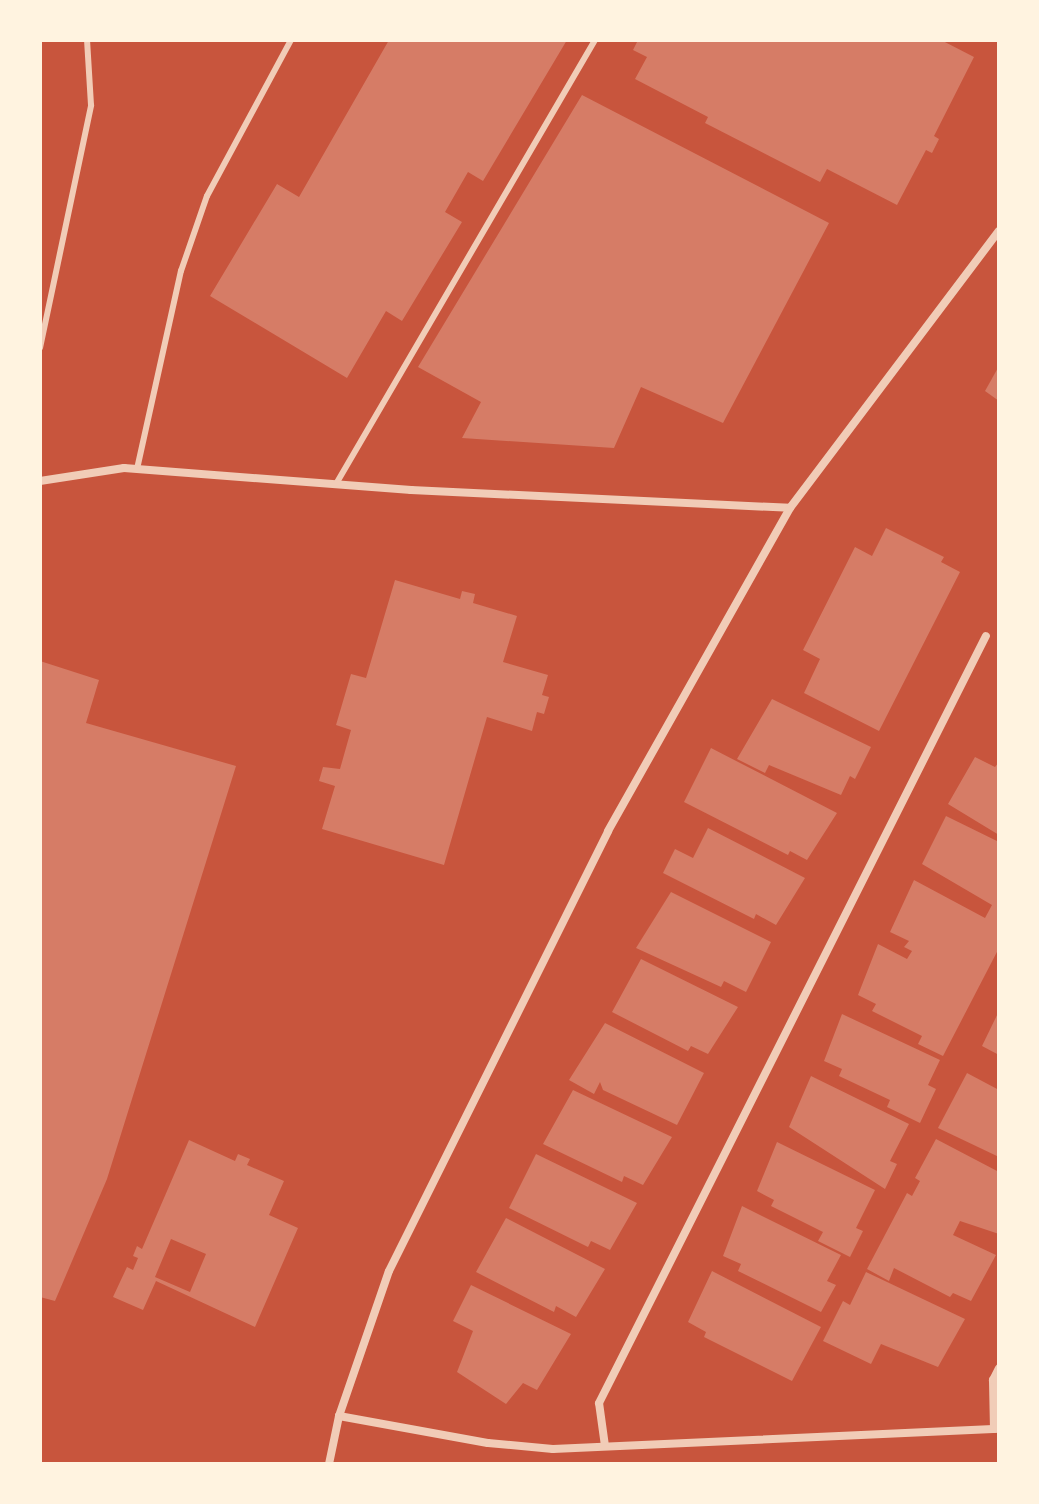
<!DOCTYPE html>
<style>
body{margin:0}
#map{position:relative;width:1039px;height:1504px;overflow:hidden;background:#c8553d;font-family:Merriweather,serif}
div>[style]{position:absolute}
[style*='--x']{left:calc(var(--x)*1px);top:calc(var(--y)*1px);width:calc(var(--w)*1px);rotate:calc(var(--a)*1deg)}
.building>*{inset:0;background:#d67c66}
.service>*{height:6px;margin:-3px;padding:0 3px;transform-origin:3px;border-radius:3px;background:#f1ccb7}
.minor>*{height:8px;margin:-4px;padding:0 4px;transform-origin:4px;border-radius:4px;background:#f1ccb7}
span{translate:-50% -50%;white-space:nowrap;text-align:center;line-height:1.15;-webkit-text-stroke:8px #fff3e0;paint-order:stroke}
.frame{position:absolute;inset:0;border:42px solid #fff3e0;pointer-events:none}
</style>
<div id="map">
<div class="building">
<div style="clip-path:polygon(389px 40px,567px 40px,483px 181px,468px 172px,445px 212px,462px 222px,402px 321px,386px 311px,347px 378px,210px 296px,277px 184px,299px 197px)"></div>
<div style="clip-path:polygon(638px 40px,941px 40px,974px 57px,934px 136px,939px 139px,932px 153px,926px 150px,897px 205px,827px 169px,820px 182px,705px 123px,708px 117px,635px 79px,647px 57px,633px 50px)"></div>
<div style="clip-path:polygon(582px 95px,829px 223px,723px 423px,641px 387px,614px 448px,462px 438px,481px 402px,418px 367px)"></div>
<div style="clip-path:polygon(999px 366px,999px 401px,985px 391px)"></div>
<div style="clip-path:polygon(886px 528px,944px 557px,941px 562px,960px 572px,879px 731px,804px 693px,820px 659px,803px 650px,855px 547px,872px 556px)"></div>
<div style="clip-path:polygon(395px 580px,460px 599px,462px 591px,475px 594px,473px 603px,517px 616px,503px 662px,548px 675px,542px 695px,549px 697px,544px 714px,537px 712px,532px 731px,487px 717px,444px 865px,322px 829px,335px 786px,319px 781px,323px 767px,340px 769px,351px 730px,336px 725px,351px 674px,366px 678px)"></div>
<div style="clip-path:polygon(40px 661px,99px 680px,86px 723px,236px 766px,107px 1179px,55px 1301px,40px 1297px)"></div>
<div style="clip-path:polygon(772px 699px,871px 747px,855px 779px,850px 776px,841px 795px,769px 765px,765px 773px,737px 759px)"></div>
<div style="clip-path:polygon(711px 748px,837px 813px,807px 860px,790px 851px,788px 855px,684px 802px)"></div>
<div style="clip-path:polygon(975px 757px,995px 767px,999px 762px,999px 835px,948px 804px)"></div>
<div style="clip-path:polygon(946px 816px,999px 842px,999px 948px,943px 1056px,918px 1044px,922px 1036px,872px 1011px,876px 1004px,858px 995px,878px 944px,907px 959px,912px 951px,904px 947px,909px 941px,890px 932px,914px 880px,985px 918px,992px 905px,922px 864px)"></div>
<div style="clip-path:polygon(708px 828px,805px 878px,776px 925px,756px 914px,754px 919px,663px 873px,675px 849px,693px 858px)"></div>
<div style="clip-path:polygon(671px 892px,771px 942px,746px 992px,724px 981px,721px 987px,636px 948px)"></div>
<div style="clip-path:polygon(641px 959px,738px 1007px,708px 1054px,691px 1046px,688px 1051px,612px 1012px)"></div>
<div style="clip-path:polygon(999px 1011px,999px 1055px,982px 1046px)"></div>
<div style="clip-path:polygon(842px 1014px,940px 1060px,928px 1085px,936px 1089px,920px 1123px,887px 1107px,890px 1100px,839px 1076px,842px 1069px,824px 1061px)"></div>
<div style="clip-path:polygon(605px 1023px,704px 1073px,677px 1125px,603px 1090px,600px 1082px,594px 1094px,569px 1080px)"></div>
<div style="clip-path:polygon(967px 1073px,999px 1090px,999px 1157px,938px 1128px)"></div>
<div style="clip-path:polygon(811px 1076px,909px 1124px,890px 1161px,897px 1164px,885px 1189px,789px 1127px)"></div>
<div style="clip-path:polygon(573px 1090px,672px 1137px,643px 1185px,624px 1176px,622px 1182px,543px 1144px)"></div>
<div style="clip-path:polygon(936px 1139px,999px 1172px,999px 1234px,960px 1221px,953px 1235px,996px 1255px,971px 1301px,953px 1293px,950px 1297px,894px 1268px,889px 1281px,867px 1269px,907px 1193px,912px 1196px,920px 1181px,915px 1178px)"></div>
<div style="clip-path:polygon(evenodd,189px 1140px,235px 1161px,238px 1154px,250px 1159px,247px 1165px,284px 1181px,269px 1215px,298px 1228px,255px 1327px,156px 1281px,143px 1310px,113px 1297px,127px 1267px,133px 1270px,138px 1258px,133px 1256px,137px 1246px,142px 1249px,189px 1140px,171px 1239px,206px 1254px,190px 1292px,155px 1277px,171px 1239px)"></div>
<div style="clip-path:polygon(777px 1142px,875px 1190px,856px 1228px,863px 1231px,850px 1257px,818px 1241px,823px 1232px,771px 1206px,774px 1200px,757px 1191px)"></div>
<div style="clip-path:polygon(536px 1154px,637px 1203px,610px 1250px,591px 1241px,588px 1247px,509px 1208px)"></div>
<div style="clip-path:polygon(742px 1206px,841px 1255px,827px 1281px,836px 1285px,821px 1312px,738px 1271px,741px 1264px,723px 1256px)"></div>
<div style="clip-path:polygon(506px 1218px,605px 1269px,576px 1317px,556px 1306px,554px 1312px,476px 1272px)"></div>
<div style="clip-path:polygon(712px 1271px,821px 1327px,792px 1381px,704px 1337px,706px 1332px,688px 1322px)"></div>
<div style="clip-path:polygon(866px 1272px,965px 1319px,938px 1367px,881px 1344px,871px 1364px,823px 1341px,843px 1301px,850px 1305px)"></div>
<div style="clip-path:polygon(471px 1285px,571px 1334px,537px 1390px,523px 1383px,506px 1404px,457px 1372px,473px 1331px,453px 1321px)"></div>
</div>
<div class="service">
<div style="--x:40;--y:348;--w:248;--a:-78.1"></div>
<div style="--x:91;--y:105;--w:65;--a:-93.5"></div>
<div style="--x:137;--y:469;--w:203;--a:-77.5"></div>
<div style="--x:181;--y:271;--w:79;--a:-70.9"></div>
<div style="--x:207;--y:196;--w:177;--a:-61.7"></div>
<div style="--x:336;--y:484;--w:514;--a:-59.74"></div>
</div>
<div class="minor">
<div style="--x:40;--y:481;--w:85;--a:-8.8"></div>
<div style="--x:124;--y:468;--w:288;--a:4.4"></div>
<div style="--x:411;--y:490;--w:379;--a:2.7"></div>
<div style="--x:339;--y:1416;--w:151;--a:10.3"></div>
<div style="--x:488;--y:1443;--w:65;--a:5.3"></div>
<div style="--x:553;--y:1449;--w:446;--a:-2.6"></div>
<div style="--x:994;--y:1429;--w:49;--a:-91.2"></div>
<div style="--x:993;--y:1380;--w:13;--a:-63"></div>
<div style="--x:605;--y:1446;--w:43;--a:-97.9"></div>
<div style="--x:599;--y:1403;--w:859;--a:-63.23"></div>
<div style="--x:329;--y:1464;--w:49;--a:-78.2"></div>
<div style="--x:339;--y:1416;--w:153;--a:-71"></div>
<div style="--x:389;--y:1271;--w:491;--a:-63.5"></div>
<div style="--x:608;--y:831;--w:371;--a:-60.6"></div>
<div style="--x:790;--y:508;--w:347;--a:-53"></div>
</div>
<div class="frame"></div>
</div>
